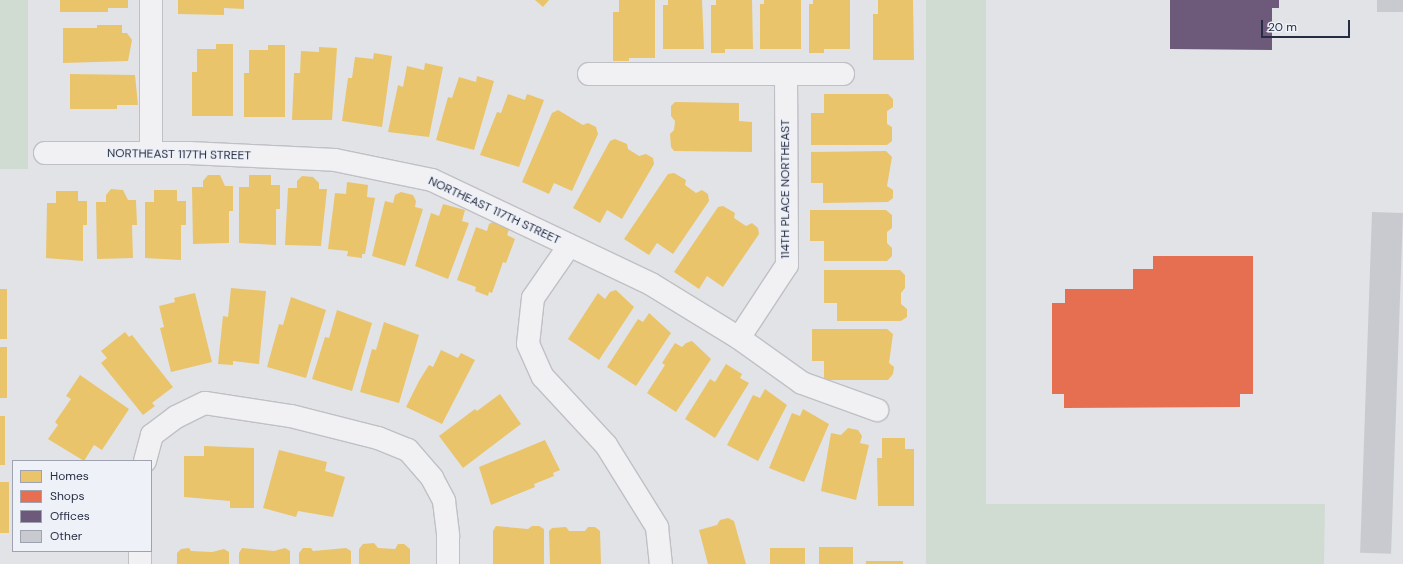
<!DOCTYPE html>
<style>
body{margin:0}
#map{position:relative;width:1403px;height:564px;overflow:hidden;background:#e2e3e7;font-family:"DM Sans",sans-serif}
div>[style]{position:absolute}
[style*='--x']{left:calc(var(--x)*1px);top:calc(var(--y)*1px);width:calc(var(--w)*1px);rotate:calc(var(--a)*1deg)}
.green>*{inset:0;background:#d0dbd1;transform-origin:0 0}
.homes>*{inset:0;background:#e9c46a;transform-origin:0 0}
.shops>*{inset:0;background:#e76f51}
.offices>*{inset:0;background:#6d597a}
.building>*{inset:0;background:#c9cacf;transform-origin:0 0}
.roads{filter:drop-shadow(1px 0 #bfc0c5) drop-shadow(-1px 0 #bfc0c5) drop-shadow(0 1px #bfc0c5) drop-shadow(0 -1px #bfc0c5)}
.street>*{height:22px;margin:-11px;padding:0 11px;transform-origin:11px;border-radius:11px;background:#f1f1f4}
span{translate:-50% -50%;white-space:nowrap;text-align:center;line-height:1.15;-webkit-text-stroke:4px #eef1f7;paint-order:stroke}
.street-label{font-size:12px;color:#262d43}
.legend{position:absolute;left:12px;top:460px;width:140px;height:92px;box-sizing:border-box;background:#eef1f7;border:1px solid #9ea3af;margin:0;padding:5px 7px;list-style:none;font-size:12px;color:#262d43}
.legend li{display:flex;align-items:center;gap:8px;height:20px}
.legend b{width:20px;border:1px solid #9ea3af}
.scale{position:absolute;left:1261px;top:20px;width:89px;height:18px;box-sizing:border-box;border:2px solid #262d43;border-top:0;padding-left:5px;font-size:12px;line-height:14px;white-space:nowrap;color:#262d43;-webkit-text-stroke:3px #eef1f7;paint-order:stroke}
</style>
<div id="map">
<div class="green">
<div style="left:0;top:0;width:28px;height:169px"></div>
<div style="clip-path:polygon(926px 0,986px 0,986px 504px,1325px 504px,1324px 564px,926px 564px)"></div>
</div>
<div class="homes">
<div style="clip-path:polygon(60px 0,128px 0,128px 8px,108px 8px,108px 12px,60px 12px)"></div>
<div style="clip-path:polygon(178px 0,244px 0,244px 9px,224px 8px,224px 15px,178px 14px)"></div>
<div style="clip-path:polygon(535px 0,549px 0,543px 7px)"></div>
<div style="clip-path:polygon(619px 0,655px 0,655px 58px,629px 58px,629px 61px,613px 61px,613px 12px,619px 12px)"></div>
<div style="clip-path:polygon(668px 0,702px 0,704px 49px,663px 49px,663px 5px,668px 5px)"></div>
<div style="clip-path:polygon(716px 0,752px 0,753px 49px,725px 49px,725px 53px,711px 53px,711px 5px,716px 5px)"></div>
<div style="clip-path:polygon(764px 0,801px 0,801px 49px,760px 49px,760px 4px,764px 4px)"></div>
<div style="clip-path:polygon(813px 0,850px 0,850px 49px,824px 49px,824px 53px,809px 53px,809px 4px,813px 4px)"></div>
<div style="clip-path:polygon(878px 0,913px 0,914px 60px,873px 60px,873px 14px,878px 14px)"></div>
<div style="clip-path:polygon(97px 25px,122px 25px,122px 33px,127px 33px,132px 40px,128px 61px,63px 63px,63px 28px,97px 28px)"></div>
<div style="clip-path:polygon(216px 44px,233px 44px,233px 116px,192px 116px,192px 72px,197px 72px,197px 49px,216px 49px)"></div>
<div style="clip-path:polygon(268px 45px,285px 45px,285px 117px,244px 117px,244px 73px,249px 73px,249px 50px,268px 50px)"></div>
<div style="clip-path:polygon(319px 47px,337px 48px,332px 120px,292px 120px,294px 73px,300px 73px,301px 51px,319px 52px)"></div>
<div style="clip-path:polygon(374px 53px,392px 56px,382px 127px,342px 121px,348px 78px,352px 78px,355px 57px,373px 59px)"></div>
<div style="clip-path:polygon(425px 63px,443px 67px,429px 137px,388px 132px,398px 85px,403px 87px,407px 66px,424px 70px)"></div>
<div style="clip-path:polygon(70px 74px,135px 75px,138px 105px,117px 105px,117px 109px,70px 109px)"></div>
<div style="clip-path:polygon(477px 76px,494px 81px,474px 150px,436px 140px,448px 97px,452px 98px,459px 77px,476px 82px)"></div>
<div style="clip-path:polygon(508px 94px,525px 100px,527px 94px,544px 100px,519px 167px,480px 155px,497px 112px,501px 113px)"></div>
<div style="clip-path:polygon(824px 94px,888px 94px,893px 99px,893px 107px,887px 111px,887px 124px,892px 127px,892px 141px,887px 145px,811px 145px,811px 113px,824px 113px)"></div>
<div style="clip-path:polygon(675px 102px,739px 103px,739px 121px,752px 122px,752px 152px,674px 151px,671px 147px,670px 134px,674px 130px,675px 121px,671px 116px,671px 106px)"></div>
<div style="clip-path:polygon(558px 110px,583px 125px,588px 123px,596px 127px,598px 134px,572px 191px,554px 183px,549px 194px,522px 182px,552px 113px)"></div>
<div style="clip-path:polygon(615px 139px,627px 144px,628px 149px,639px 156px,646px 154px,653px 158px,654px 164px,622px 219px,607px 210px,600px 223px,573px 208px,610px 141px)"></div>
<div style="clip-path:polygon(886px 151px,892px 157px,887px 186px,893px 190px,893px 198px,888px 202px,823px 203px,823px 183px,811px 183px,811px 152px)"></div>
<div style="clip-path:polygon(674px 173px,686px 180px,685px 185px,696px 193px,702px 190px,708px 194px,709px 201px,673px 254px,657px 243px,649px 255px,624px 239px,668px 174px)"></div>
<div style="clip-path:polygon(208px 175px,220px 175px,225px 186px,233px 186px,233px 211px,229px 211px,229px 243px,193px 244px,192px 187px,203px 187px,203px 181px)"></div>
<div style="clip-path:polygon(249px 175px,271px 175px,271px 185px,280px 185px,280px 209px,276px 209px,276px 245px,239px 243px,239px 187px,249px 187px)"></div>
<div style="clip-path:polygon(302px 176px,313px 177px,319px 183px,319px 189px,327px 189px,321px 246px,285px 245px,288px 188px,297px 188px,297px 181px)"></div>
<div style="clip-path:polygon(347px 182px,368px 185px,367px 197px,375px 198px,365px 254px,362px 254px,362px 258px,347px 256px,348px 251px,328px 249px,335px 193px,346px 194px)"></div>
<div style="clip-path:polygon(111px 189px,123px 190px,128px 200px,136px 200px,137px 225px,132px 225px,133px 258px,97px 259px,96px 202px,106px 202px,106px 195px)"></div>
<div style="clip-path:polygon(154px 190px,177px 190px,177px 201px,186px 201px,186px 225px,181px 225px,181px 260px,145px 258px,145px 202px,154px 202px)"></div>
<div style="clip-path:polygon(56px 191px,78px 191px,78px 201px,87px 201px,87px 225px,83px 225px,83px 261px,46px 258px,47px 203px,56px 203px)"></div>
<div style="clip-path:polygon(401px 192px,413px 195px,416px 201px,415px 207px,423px 209px,405px 266px,372px 256px,385px 201px,393px 203px,395px 195px)"></div>
<div style="clip-path:polygon(443px 204px,465px 210px,462px 221px,469px 223px,448px 279px,415px 266px,431px 213px,439px 216px)"></div>
<div style="clip-path:polygon(723px 206px,735px 213px,734px 218px,746px 226px,752px 223px,758px 228px,759px 234px,723px 287px,707px 276px,699px 289px,674px 272px,718px 207px)"></div>
<div style="clip-path:polygon(810px 210px,886px 210px,892px 215px,892px 228px,887px 232px,887px 243px,892px 248px,892px 256px,887px 261px,824px 261px,824px 241px,810px 241px)"></div>
<div style="clip-path:polygon(495px 221px,510px 227px,507px 235px,515px 239px,506px 263px,503px 262px,492px 293px,489px 292px,488px 296px,475px 291px,476px 287px,457px 280px,476px 227px,487px 231px,489px 224px)"></div>
<div style="clip-path:polygon(824px 270px,900px 270px,905px 275px,905px 288px,901px 293px,901px 304px,907px 309px,907px 317px,901px 321px,837px 321px,837px 303px,824px 303px)"></div>
<div style="clip-path:polygon(231px 288px,266px 291px,259px 364px,233px 361px,233px 365px,218px 364px,223px 316px,228px 317px)"></div>
<div style="left:0;top:289px;width:7px;height:50px"></div>
<div style="clip-path:polygon(616px 290px,634px 307px,599px 360px,568px 339px,598px 293px,605px 299px,610px 292px)"></div>
<div style="clip-path:polygon(195px 293px,212px 362px,171px 372px,160px 328px,164px 327px,159px 306px,175px 302px,174px 298px)"></div>
<div style="clip-path:polygon(291px 297px,326px 310px,306px 378px,267px 367px,279px 324px,283px 325px)"></div>
<div style="clip-path:polygon(337px 310px,372px 323px,352px 391px,312px 379px,325px 337px,329px 338px)"></div>
<div style="clip-path:polygon(649px 313px,671px 333px,636px 386px,607px 367px,638px 319px,643px 322px)"></div>
<div style="clip-path:polygon(384px 322px,419px 335px,399px 403px,360px 392px,372px 349px,376px 350px)"></div>
<div style="clip-path:polygon(812px 329px,887px 329px,893px 334px,889px 363px,894px 367px,893px 374px,888px 380px,824px 380px,824px 361px,812px 361px)"></div>
<div style="clip-path:polygon(125px 332px,129px 337px,132px 335px,173px 387px,152px 403px,155px 406px,143px 415px,101px 363px,107px 358px,101px 351px)"></div>
<div style="clip-path:polygon(692px 341px,711px 359px,676px 412px,647px 393px,665px 365px,662px 363px,675px 343px,682px 347px,686px 343px)"></div>
<div style="left:0;top:347px;width:7px;height:51px"></div>
<div style="clip-path:polygon(441px 350px,458px 358px,461px 353px,475px 360px,442px 424px,406px 407px,419px 381px,429px 365px,433px 367px)"></div>
<div style="clip-path:polygon(726px 364px,742px 374px,740px 378px,749px 383px,715px 438px,685px 419px,710px 379px,715px 382px)"></div>
<div style="clip-path:polygon(80px 375px,129px 409px,102px 450px,94px 445px,84px 461px,48px 439px,58px 425px,55px 422px,71px 399px,66px 396px)"></div>
<div style="clip-path:polygon(765px 389px,787px 405px,758px 461px,727px 445px,753px 395px,760px 398px)"></div>
<div style="clip-path:polygon(500px 394px,521px 424px,463px 468px,439px 436px,475px 409px,477px 411px)"></div>
<div style="clip-path:polygon(803px 409px,829px 424px,804px 482px,769px 468px,792px 413px,800px 416px)"></div>
<div style="left:0;top:416px;width:5px;height:49px"></div>
<div style="clip-path:polygon(848px 428px,858px 430px,862px 436px,860px 443px,869px 445px,856px 500px,821px 491px,831px 433px,841px 435px)"></div>
<div style="clip-path:polygon(882px 438px,905px 438px,905px 449px,914px 449px,914px 506px,878px 506px,877px 458px,882px 458px)"></div>
<div style="clip-path:polygon(545px 440px,560px 470px,553px 473px,554px 476px,534px 484px,535px 487px,491px 505px,479px 467px)"></div>
<div style="clip-path:polygon(204px 446px,254px 448px,254px 508px,230px 508px,230px 501px,184px 497px,184px 456px,204px 456px)"></div>
<div style="clip-path:polygon(279px 450px,327px 462px,325px 471px,345px 477px,333px 517px,298px 511px,296px 517px,263px 508px)"></div>
<div style="left:0;top:482px;width:9px;height:51px"></div>
<div style="clip-path:polygon(728px 518px,734px 521px,746px 564px,708px 564px,699px 530px,717px 525px,720px 520px)"></div>
<div style="clip-path:polygon(496px 526px,528px 529px,532px 526px,539px 526px,544px 529px,544px 564px,493px 564px,493px 531px)"></div>
<div style="clip-path:polygon(566px 527px,569px 531px,585px 531px,588px 527px,595px 527px,600px 531px,601px 564px,550px 564px,549px 531px,552px 528px)"></div>
<div style="clip-path:polygon(374px 543px,378px 548px,395px 549px,398px 544px,404px 544px,410px 549px,410px 564px,359px 564px,359px 549px,363px 544px)"></div>
<div style="left:819px;top:547px;width:34px;height:17px"></div>
<div style="clip-path:polygon(189px 548px,191px 551px,212px 552px,224px 549px,229px 552px,229px 564px,177px 564px,177px 553px,181px 549px)"></div>
<div style="clip-path:polygon(242px 548px,274px 551px,285px 548px,290px 551px,290px 564px,239px 564px,239px 553px)"></div>
<div style="clip-path:polygon(303px 548px,311px 548px,313px 551px,346px 548px,351px 551px,351px 564px,299px 564px,299px 553px)"></div>
<div style="left:770px;top:548px;width:35px;height:16px"></div>
<div style="left:866px;top:561px;width:37px;height:3px"></div>
</div>
<div class="shops">
<div style="clip-path:polygon(1153px 256px,1253px 256px,1253px 394px,1240px 394px,1240px 407px,1064px 408px,1064px 394px,1052px 394px,1052px 303px,1065px 303px,1065px 289px,1133px 289px,1133px 269px,1153px 269px)"></div>
</div>
<div class="offices">
<div style="clip-path:polygon(1170px 0,1279px 0,1279px 8px,1272px 8px,1272px 50px,1170px 49px)"></div>
</div>
<div class="building">
<div style="left:1377px;top:0;width:26px;height:12px"></div>
<div style="left:1372px;top:212px;width:31px;height:341px;rotate:2deg"></div>
</div>
<div class="roads">
<div class="street">
<div style="--x:589;--y:74;--w:254;--a:0"></div>
<div style="--x:45;--y:153;--w:144;--a:0"></div>
<div style="--x:189;--y:153;--w:146;--a:2.7"></div>
<div style="--x:335;--y:160;--w:99;--a:11.7"></div>
<div style="--x:432;--y:180;--w:242;--a:25.4"></div>
<div style="--x:651;--y:284;--w:103;--a:31.5"></div>
<div style="--x:739;--y:338;--w:77;--a:35.5"></div>
<div style="--x:802;--y:383;--w:80;--a:19.8"></div>
<div style="--x:151;--y:153;--w:153;--a:-90"></div>
<div style="--x:569;--y:246;--w:63;--a:124.7"></div>
<div style="--x:533;--y:298;--w:46;--a:96.2"></div>
<div style="--x:528;--y:344;--w:36;--a:66"></div>
<div style="--x:543;--y:377;--w:93;--a:47.2"></div>
<div style="--x:606;--y:445;--w:97;--a:58.1"></div>
<div style="--x:657;--y:527;--w:37;--a:84"></div>
<div style="--x:739;--y:338;--w:87;--a:-56.7"></div>
<div style="--x:787;--y:265;--w:191;--a:-90.3"></div>
<div style="--x:145;--y:461;--w:27;--a:-75"></div>
<div style="--x:152;--y:435;--w:30;--a:-37"></div>
<div style="--x:176;--y:417;--w:32;--a:-26"></div>
<div style="--x:205;--y:403;--w:87;--a:8.6"></div>
<div style="--x:291;--y:416;--w:90;--a:14.2"></div>
<div style="--x:378;--y:438;--w:32;--a:22"></div>
<div style="--x:408;--y:450;--w:37;--a:49"></div>
<div style="--x:432;--y:478;--w:26;--a:62"></div>
<div style="--x:444;--y:501;--w:35;--a:83"></div>
<div style="--x:448;--y:536;--w:28;--a:90"></div>
<div style="--x:140;--y:564;--w:13;--a:-90"></div>
</div>
</div>
<div class="street-label">
<span style="left:179px;top:155px;rotate:1deg">NORTHEAST 117TH STREET</span>
<span style="left:786px;top:189px;rotate:-90deg">114TH PLACE NORTHEAST</span>
<span style="left:494px;top:211px;rotate:25deg">NORTHEAST 117TH STREET</span>
</div>
<ul class="legend">
<li><b style="height:11px;background:#e9c46a"></b>Homes</li>
<li><b style="height:11px;background:#e76f51"></b>Shops</li>
<li><b style="height:11px;background:#6d597a"></b>Offices</li>
<li><b style="height:11px;background:#c9cacf"></b>Other</li>
</ul>
<div class="scale">20 m</div>
</div>
